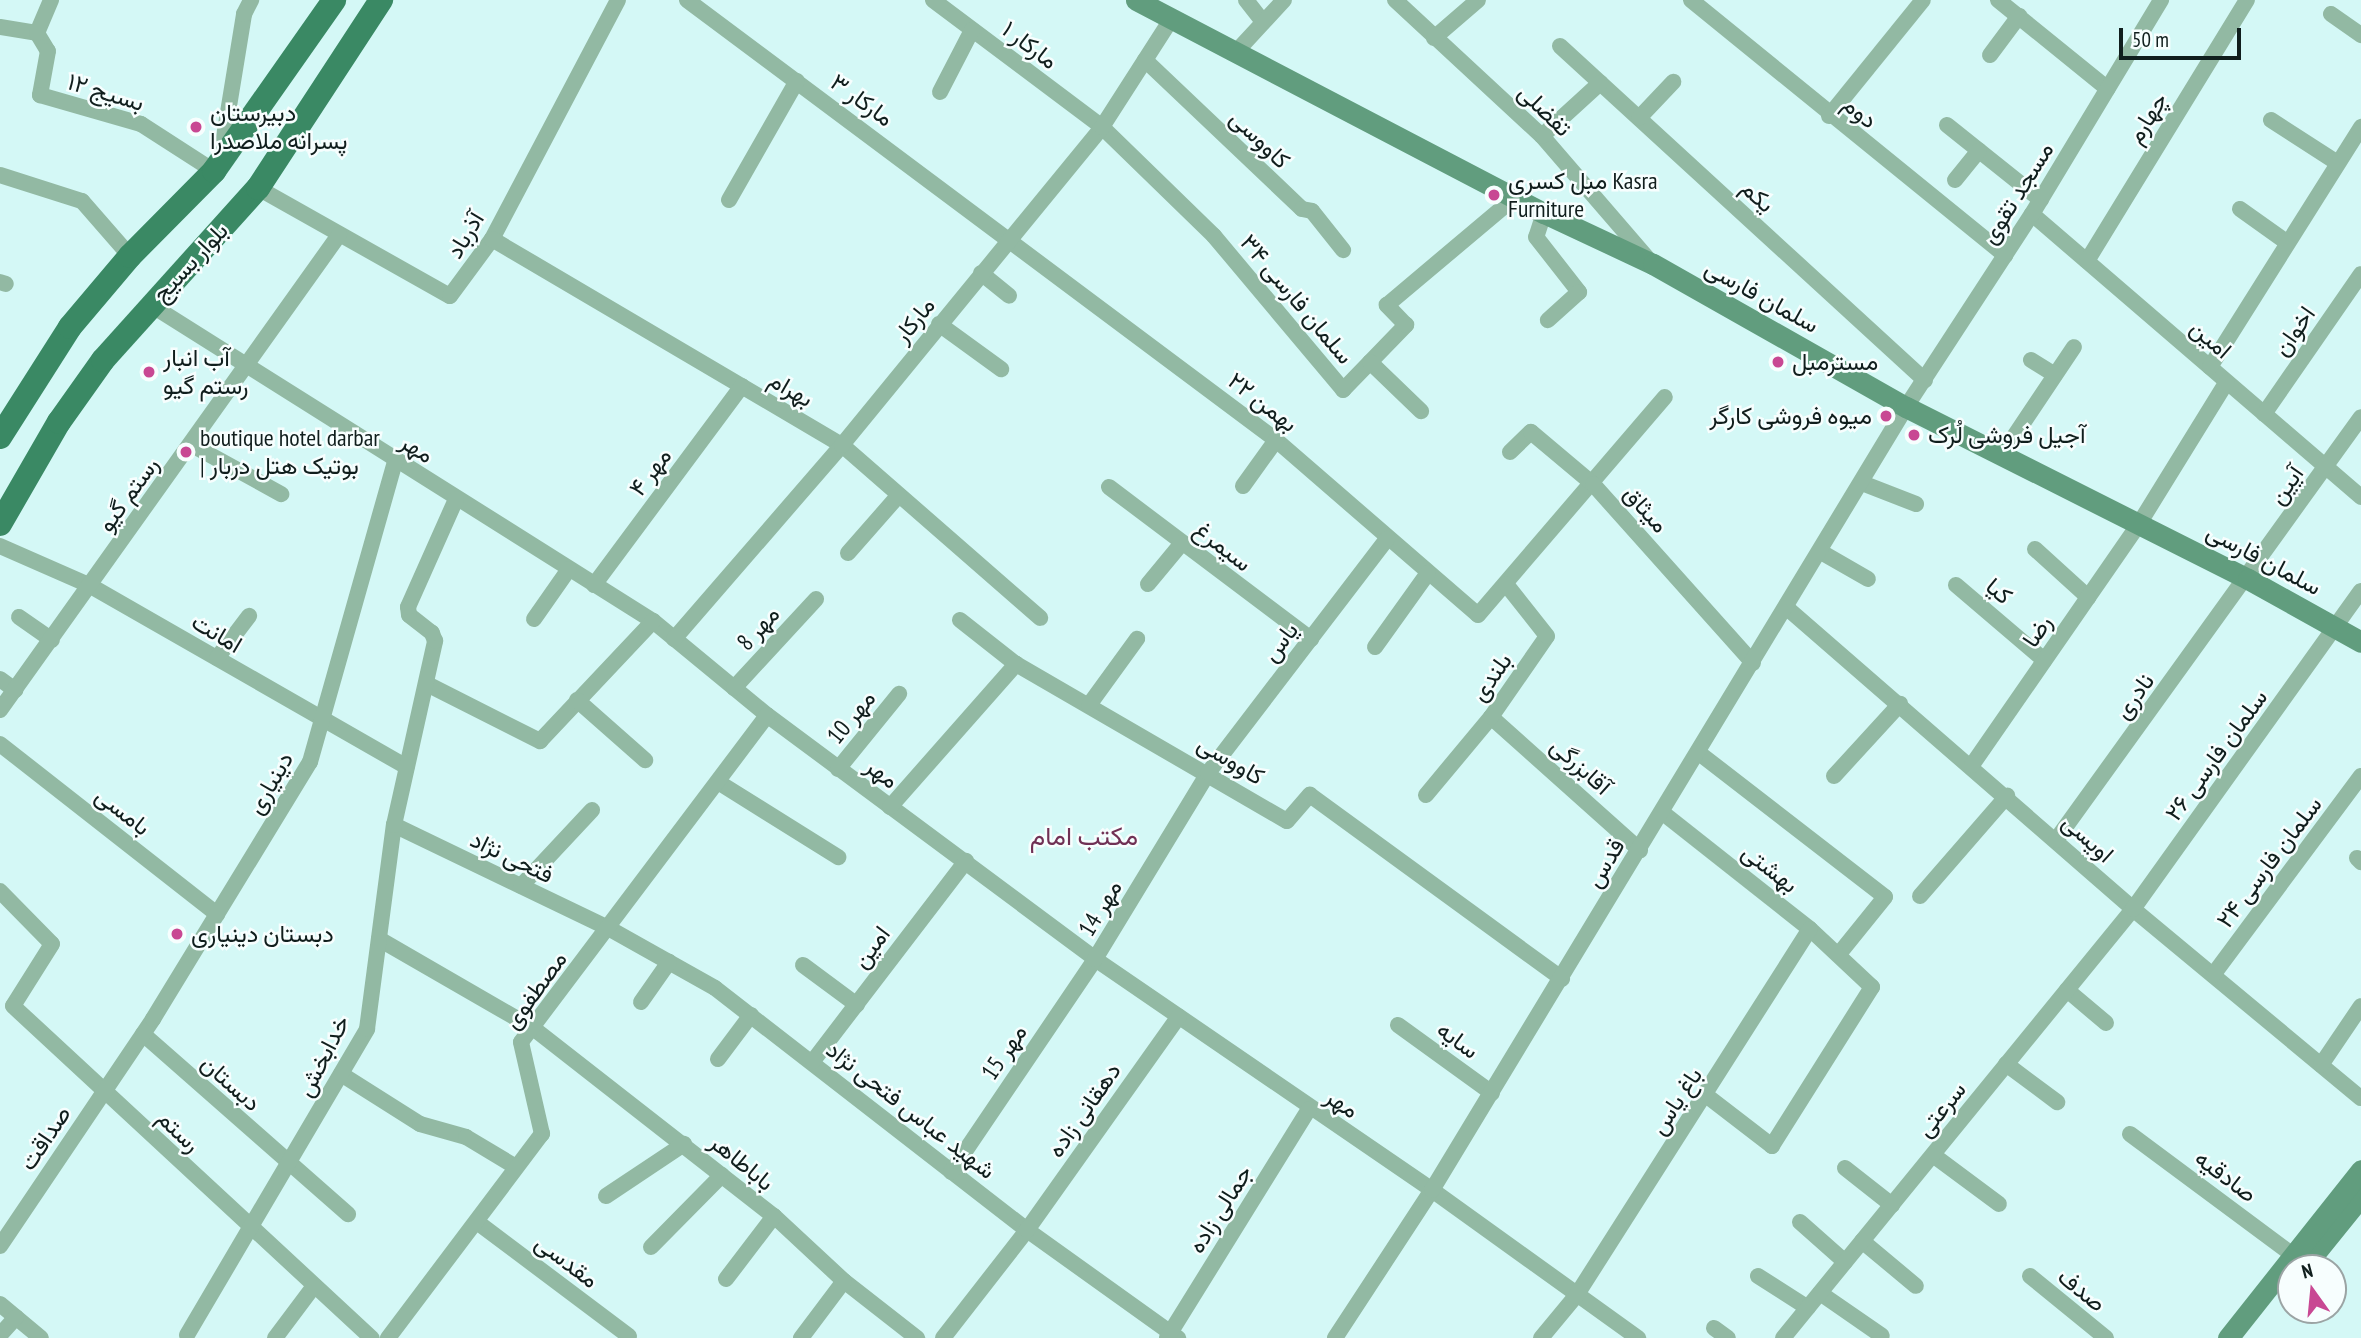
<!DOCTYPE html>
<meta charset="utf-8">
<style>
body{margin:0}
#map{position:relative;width:2361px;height:1338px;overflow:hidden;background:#d4f8f6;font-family:"PT Sans Narrow",Vazirmatn,sans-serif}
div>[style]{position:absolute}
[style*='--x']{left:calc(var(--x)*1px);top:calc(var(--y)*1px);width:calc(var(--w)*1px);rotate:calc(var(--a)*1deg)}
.street>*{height:16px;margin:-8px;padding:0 8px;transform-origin:8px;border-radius:8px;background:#92b9a3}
.secondary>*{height:21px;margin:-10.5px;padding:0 10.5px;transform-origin:10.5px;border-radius:10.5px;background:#619d7e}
.primary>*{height:24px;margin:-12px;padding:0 12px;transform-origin:12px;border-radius:12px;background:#3a8964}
.dots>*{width:19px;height:19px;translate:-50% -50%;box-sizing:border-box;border:4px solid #f7fefe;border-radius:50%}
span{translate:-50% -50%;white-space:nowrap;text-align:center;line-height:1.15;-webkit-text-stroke:5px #f7fefe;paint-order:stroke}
.street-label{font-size:24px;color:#101e1d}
.poi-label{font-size:24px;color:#101e1d}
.left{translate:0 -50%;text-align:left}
.right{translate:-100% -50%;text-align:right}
.neighbourhood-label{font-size:26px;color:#703155}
.north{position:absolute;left:2277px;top:1254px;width:70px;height:70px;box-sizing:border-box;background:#f7fefe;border:2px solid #9ba4a4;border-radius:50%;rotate:345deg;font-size:19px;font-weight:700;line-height:28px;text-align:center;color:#101e1d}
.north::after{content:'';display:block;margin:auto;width:24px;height:32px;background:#c84893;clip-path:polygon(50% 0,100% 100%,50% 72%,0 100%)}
.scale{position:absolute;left:2119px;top:28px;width:122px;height:32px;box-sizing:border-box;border:4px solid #101e1d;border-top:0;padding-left:9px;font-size:21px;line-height:24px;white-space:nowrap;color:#101e1d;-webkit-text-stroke:5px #f7fefe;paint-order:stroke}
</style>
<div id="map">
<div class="street">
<div style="--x:687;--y:0;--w:735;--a:36.76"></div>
<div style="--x:1276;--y:440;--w:267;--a:40.9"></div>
<div style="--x:1478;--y:615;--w:287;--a:-49.4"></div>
<div style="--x:933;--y:0;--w:211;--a:36.9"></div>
<div style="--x:1102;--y:127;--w:156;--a:44.2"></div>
<div style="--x:1214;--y:236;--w:201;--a:50"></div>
<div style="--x:1343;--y:390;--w:91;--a:-45.9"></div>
<div style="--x:1406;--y:325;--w:28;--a:-134"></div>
<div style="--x:1387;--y:305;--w:166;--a:-40.1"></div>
<div style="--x:1246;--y:0;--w:28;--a:52"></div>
<div style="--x:1395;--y:0;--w:200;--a:42.8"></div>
<div style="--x:1542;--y:136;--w:164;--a:49.2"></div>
<div style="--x:1691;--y:0;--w:405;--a:39.1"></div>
<div style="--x:1998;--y:0;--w:141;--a:39"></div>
<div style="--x:2331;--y:14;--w:37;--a:35"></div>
<div style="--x:0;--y:27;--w:37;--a:9"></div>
<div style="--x:37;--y:33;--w:21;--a:59"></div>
<div style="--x:48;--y:51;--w:45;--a:100.3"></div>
<div style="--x:40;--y:95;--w:105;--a:16"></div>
<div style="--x:141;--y:124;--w:87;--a:32.8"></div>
<div style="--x:37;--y:33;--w:36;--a:-67"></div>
<div style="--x:1434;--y:38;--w:58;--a:-40.8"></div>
<div style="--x:1560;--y:46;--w:495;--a:42.5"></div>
<div style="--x:1235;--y:53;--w:72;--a:-47.2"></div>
<div style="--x:1990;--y:55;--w:49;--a:-53.4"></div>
<div style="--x:1145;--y:60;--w:216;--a:43.5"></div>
<div style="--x:1302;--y:209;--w:10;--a:11"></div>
<div style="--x:1312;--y:211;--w:50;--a:51.5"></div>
<div style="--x:940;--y:92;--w:70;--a:-62.7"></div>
<div style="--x:1829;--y:116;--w:149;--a:-51"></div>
<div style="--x:1639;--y:118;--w:50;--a:-46.6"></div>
<div style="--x:2271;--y:120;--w:77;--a:32.9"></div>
<div style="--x:1947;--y:125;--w:120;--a:38.6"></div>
<div style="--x:1542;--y:136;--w:79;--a:-42.4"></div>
<div style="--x:221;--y:155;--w:143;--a:-80.7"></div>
<div style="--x:244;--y:14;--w:16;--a:-63"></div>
<div style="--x:0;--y:175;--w:86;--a:17.6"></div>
<div style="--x:82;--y:201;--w:73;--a:48.9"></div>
<div style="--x:1955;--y:180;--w:38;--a:-51"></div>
<div style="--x:258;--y:188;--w:220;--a:29.4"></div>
<div style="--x:450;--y:296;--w:71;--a:-53.6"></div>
<div style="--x:492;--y:239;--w:270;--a:-62.2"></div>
<div style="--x:729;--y:200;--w:137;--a:-60.3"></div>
<div style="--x:2240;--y:209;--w:55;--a:35.4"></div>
<div style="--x:1544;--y:213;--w:25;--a:108"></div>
<div style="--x:1536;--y:237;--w:70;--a:52"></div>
<div style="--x:1579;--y:292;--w:42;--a:137.9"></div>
<div style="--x:2032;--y:214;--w:434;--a:40.7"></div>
<div style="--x:492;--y:239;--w:406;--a:30.5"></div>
<div style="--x:842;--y:445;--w:263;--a:41.1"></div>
<div style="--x:2087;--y:261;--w:306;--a:-58.5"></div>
<div style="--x:981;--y:273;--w:36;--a:39"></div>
<div style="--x:0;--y:282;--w:6;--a:18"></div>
<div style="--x:151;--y:305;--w:593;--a:32.19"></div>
<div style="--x:653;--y:621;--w:148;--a:39.5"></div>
<div style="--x:767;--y:715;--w:409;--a:36.6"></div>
<div style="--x:1095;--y:959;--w:409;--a:34.4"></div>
<div style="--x:1432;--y:1190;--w:254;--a:35.7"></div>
<div style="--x:939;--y:324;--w:77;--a:36"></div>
<div style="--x:2031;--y:360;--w:28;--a:32"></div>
<div style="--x:1370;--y:362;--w:71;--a:43.9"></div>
<div style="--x:2210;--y:367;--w:284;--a:-57.8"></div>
<div style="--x:2264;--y:414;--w:170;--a:-55.3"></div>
<div style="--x:192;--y:445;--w:102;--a:28.8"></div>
<div style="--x:1510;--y:452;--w:29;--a:-44"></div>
<div style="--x:1531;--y:432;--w:81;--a:40"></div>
<div style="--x:1593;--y:484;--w:240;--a:48.2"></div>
<div style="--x:2001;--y:456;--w:131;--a:-56.2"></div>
<div style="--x:1862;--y:483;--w:58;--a:21.3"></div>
<div style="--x:1243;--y:486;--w:57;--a:-54.3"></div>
<div style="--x:1109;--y:487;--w:253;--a:37"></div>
<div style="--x:0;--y:546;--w:97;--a:23.7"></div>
<div style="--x:89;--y:585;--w:366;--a:29.8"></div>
<div style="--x:2035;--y:549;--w:72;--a:42.2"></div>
<div style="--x:1821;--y:552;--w:54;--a:29.9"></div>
<div style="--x:848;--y:553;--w:77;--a:-48.7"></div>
<div style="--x:1148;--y:584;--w:53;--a:-50.3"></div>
<div style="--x:594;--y:585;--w:248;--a:-53.4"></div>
<div style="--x:1956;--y:585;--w:116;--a:40.4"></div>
<div style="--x:1787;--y:608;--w:459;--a:41"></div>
<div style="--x:2133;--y:909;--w:296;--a:39.7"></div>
<div style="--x:19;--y:617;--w:40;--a:34.9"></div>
<div style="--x:534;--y:619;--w:61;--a:-55"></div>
<div style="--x:960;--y:620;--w:71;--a:38.2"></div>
<div style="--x:1016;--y:664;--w:313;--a:30.1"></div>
<div style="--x:1287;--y:821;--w:35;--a:-49"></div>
<div style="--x:1310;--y:795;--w:312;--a:36.1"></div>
<div style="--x:674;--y:639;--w:257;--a:-49.1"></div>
<div style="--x:842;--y:445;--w:411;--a:-50.7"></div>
<div style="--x:1102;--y:127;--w:130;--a:-57.3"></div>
<div style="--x:1375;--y:647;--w:91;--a:-54.4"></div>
<div style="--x:217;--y:658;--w:53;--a:-52.7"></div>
<div style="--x:0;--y:679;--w:19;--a:36"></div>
<div style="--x:427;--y:684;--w:127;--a:26.8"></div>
<div style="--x:540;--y:741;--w:165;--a:-46.7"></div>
<div style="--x:734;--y:688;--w:121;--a:-47.3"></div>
<div style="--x:577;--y:700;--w:91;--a:41.4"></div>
<div style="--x:1089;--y:705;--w:82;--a:-54"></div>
<div style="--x:0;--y:710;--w:584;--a:-54.49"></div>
<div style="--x:1491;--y:717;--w:200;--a:41.8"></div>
<div style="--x:0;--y:744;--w:276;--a:38.1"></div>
<div style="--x:1699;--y:753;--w:235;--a:37.7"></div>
<div style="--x:1885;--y:897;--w:73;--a:128.9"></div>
<div style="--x:1972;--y:765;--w:293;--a:-55.3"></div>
<div style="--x:2139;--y:524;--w:166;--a:-58.3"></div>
<div style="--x:838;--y:769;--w:97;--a:-50.9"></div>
<div style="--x:1834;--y:776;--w:98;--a:-47.5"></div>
<div style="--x:718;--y:782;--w:142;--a:32"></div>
<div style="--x:1426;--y:795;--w:102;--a:-50.2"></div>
<div style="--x:1491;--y:717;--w:98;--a:-55.3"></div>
<div style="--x:1547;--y:636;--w:66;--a:-128.3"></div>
<div style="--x:890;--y:807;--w:191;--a:-48.6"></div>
<div style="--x:1663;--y:813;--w:187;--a:38.3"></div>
<div style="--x:1810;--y:929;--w:85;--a:43.1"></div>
<div style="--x:1872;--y:987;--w:188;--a:122.2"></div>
<div style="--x:1772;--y:1146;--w:82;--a:-142.4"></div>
<div style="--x:394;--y:825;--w:240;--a:25.7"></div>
<div style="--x:610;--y:929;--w:120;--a:29.3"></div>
<div style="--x:715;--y:988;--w:395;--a:37.8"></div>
<div style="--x:1027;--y:1230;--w:186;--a:35.6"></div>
<div style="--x:2056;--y:840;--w:521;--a:-54.21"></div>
<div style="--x:2357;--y:858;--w:6;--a:45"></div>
<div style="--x:521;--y:886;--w:104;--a:-46.9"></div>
<div style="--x:0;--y:891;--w:74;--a:45.5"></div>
<div style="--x:52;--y:944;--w:73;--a:122.2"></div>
<div style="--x:13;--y:1006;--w:489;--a:42.8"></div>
<div style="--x:1920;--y:896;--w:133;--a:-49"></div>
<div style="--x:379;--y:939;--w:178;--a:30"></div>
<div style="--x:533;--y:1028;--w:306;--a:38"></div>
<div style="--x:774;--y:1216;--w:96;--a:42.9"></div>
<div style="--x:844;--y:1281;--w:93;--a:38"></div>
<div style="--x:803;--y:965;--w:67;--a:36.5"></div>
<div style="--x:2213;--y:975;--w:248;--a:-53.4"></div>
<div style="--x:2067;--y:990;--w:51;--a:40.2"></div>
<div style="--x:641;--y:1002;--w:49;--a:-55"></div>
<div style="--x:1398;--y:1025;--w:116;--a:35.9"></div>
<div style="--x:143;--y:1034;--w:273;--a:41.3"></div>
<div style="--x:718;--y:1059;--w:55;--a:-53.1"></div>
<div style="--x:813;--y:1061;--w:252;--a:-52.6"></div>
<div style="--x:2006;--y:1064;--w:64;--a:36.7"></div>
<div style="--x:2321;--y:1065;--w:71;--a:-55.9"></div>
<div style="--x:341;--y:1074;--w:93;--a:32.3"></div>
<div style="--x:420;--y:1124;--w:48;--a:15.8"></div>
<div style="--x:466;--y:1137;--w:58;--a:31"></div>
<div style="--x:2130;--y:1134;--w:204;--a:36.6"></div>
<div style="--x:1933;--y:1155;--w:82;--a:36.6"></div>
<div style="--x:1845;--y:1168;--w:60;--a:38.2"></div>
<div style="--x:951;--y:1172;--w:257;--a:-55.9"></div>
<div style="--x:1095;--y:959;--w:218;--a:-58.7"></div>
<div style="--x:1208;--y:773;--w:295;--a:-52.6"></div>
<div style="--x:606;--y:1196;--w:94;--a:-33.7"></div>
<div style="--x:477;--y:1222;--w:190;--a:36.9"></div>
<div style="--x:1800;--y:1222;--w:60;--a:41.6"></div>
<div style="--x:1862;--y:1241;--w:70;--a:39.8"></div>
<div style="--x:0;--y:1246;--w:274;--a:-56"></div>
<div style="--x:153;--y:1019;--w:301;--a:-58.6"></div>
<div style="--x:310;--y:762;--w:313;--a:-74.2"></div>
<div style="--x:651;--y:1247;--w:101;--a:-45.4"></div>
<div style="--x:1758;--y:1276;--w:59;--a:32.6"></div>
<div style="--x:2030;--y:1276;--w:98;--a:39.2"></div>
<div style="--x:726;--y:1279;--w:79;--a:-52.7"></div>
<div style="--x:1820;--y:1293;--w:75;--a:34.7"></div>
<div style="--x:0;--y:1304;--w:53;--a:39.7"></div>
<div style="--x:1714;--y:1328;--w:17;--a:36"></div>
<div style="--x:0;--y:1335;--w:24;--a:-48"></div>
<div style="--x:187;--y:1335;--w:355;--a:-59.5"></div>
<div style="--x:367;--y:1029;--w:206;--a:-82.5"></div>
<div style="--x:394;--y:825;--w:189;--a:-77.4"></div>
<div style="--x:435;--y:641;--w:9;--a:-111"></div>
<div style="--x:432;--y:633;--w:29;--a:-142"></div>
<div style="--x:409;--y:615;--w:8;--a:-97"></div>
<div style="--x:408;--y:607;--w:118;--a:-66"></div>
<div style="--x:275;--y:1338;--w:65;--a:-53.1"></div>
<div style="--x:388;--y:1338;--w:256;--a:-53"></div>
<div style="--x:542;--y:1134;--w:94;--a:-102.9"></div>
<div style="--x:521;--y:1042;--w:409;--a:-53"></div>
<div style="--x:801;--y:1338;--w:71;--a:-53"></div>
<div style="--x:943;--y:1338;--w:137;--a:-52.1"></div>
<div style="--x:1027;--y:1230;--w:262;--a:-54.6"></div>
<div style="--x:1167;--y:1338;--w:269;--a:-58.2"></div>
<div style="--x:1335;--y:1338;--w:177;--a:-56.8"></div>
<div style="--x:1432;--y:1190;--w:915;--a:-58.81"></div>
<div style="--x:1906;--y:407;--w:230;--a:-56.9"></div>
<div style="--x:2032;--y:214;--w:250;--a:-58.9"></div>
<div style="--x:1541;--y:1338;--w:55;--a:-50.2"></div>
<div style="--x:1576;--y:1296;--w:435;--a:-57.5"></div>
<div style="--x:1783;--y:1338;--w:554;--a:-50.79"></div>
<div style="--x:2133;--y:909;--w:391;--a:-54.4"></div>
</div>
<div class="secondary">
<div style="--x:1136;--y:0;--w:460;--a:27.6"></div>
<div style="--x:1544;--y:213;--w:120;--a:25.1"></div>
<div style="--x:1653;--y:264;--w:291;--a:29.5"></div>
<div style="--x:1906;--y:407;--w:383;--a:26.7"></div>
<div style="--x:2248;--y:579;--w:129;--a:29.1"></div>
<div style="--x:2303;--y:1268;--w:92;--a:-51.1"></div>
<div style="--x:2228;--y:1338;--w:214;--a:-51.6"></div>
</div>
<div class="primary">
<div style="--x:0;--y:437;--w:130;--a:-57.5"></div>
<div style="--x:70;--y:327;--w:93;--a:-49.8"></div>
<div style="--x:130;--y:256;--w:120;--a:-45.3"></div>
<div style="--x:214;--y:171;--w:209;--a:-54.9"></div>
<div style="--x:0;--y:524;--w:118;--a:-60"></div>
<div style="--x:59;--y:422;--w:76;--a:-54.6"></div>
<div style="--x:103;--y:360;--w:232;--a:-48"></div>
<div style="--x:258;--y:188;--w:225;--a:-56.8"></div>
</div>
<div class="dots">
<div style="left:196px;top:127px;background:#c84893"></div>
<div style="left:1494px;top:195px;background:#c84893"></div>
<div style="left:1778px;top:362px;background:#c84893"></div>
<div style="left:149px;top:372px;background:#c84893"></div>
<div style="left:1886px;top:416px;background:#c84893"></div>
<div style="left:1914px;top:435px;background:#c84893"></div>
<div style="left:186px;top:452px;background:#c84893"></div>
<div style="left:177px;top:934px;background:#c84893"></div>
</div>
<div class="street-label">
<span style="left:1030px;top:45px;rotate:37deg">مارکار ۱</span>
<span style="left:106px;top:92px;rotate:17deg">بسیج ۱۲</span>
<span style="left:862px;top:100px;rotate:36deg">مارکار ۳</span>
<span style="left:1545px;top:110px;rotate:44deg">تفضلی</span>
<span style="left:1860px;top:112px;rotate:39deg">دوم</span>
<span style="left:2147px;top:118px;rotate:-58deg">چهارم</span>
<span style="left:1260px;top:139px;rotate:44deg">کاووسی</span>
<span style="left:2017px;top:193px;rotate:-58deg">مسجد تقوی</span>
<span style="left:1758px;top:196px;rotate:43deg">یکم</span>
<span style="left:465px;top:235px;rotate:-59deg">آذرباد</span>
<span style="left:190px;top:262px;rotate:-47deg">بلوار بسیج</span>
<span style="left:1762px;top:296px;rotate:29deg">سلمان فارسی</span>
<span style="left:1297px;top:299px;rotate:50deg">سلمان فارسی ۳۴</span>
<span style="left:914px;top:320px;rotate:-51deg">مارکار</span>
<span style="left:2294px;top:331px;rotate:-55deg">اخوان</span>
<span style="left:2211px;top:339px;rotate:41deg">امین</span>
<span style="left:791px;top:389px;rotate:30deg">بهرام</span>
<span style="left:1263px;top:402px;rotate:38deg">۲۲ بهمن</span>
<span style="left:417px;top:448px;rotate:32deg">مهر</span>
<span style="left:650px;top:472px;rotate:-53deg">مهر ۴</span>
<span style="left:2286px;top:485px;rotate:-55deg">آیین</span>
<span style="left:128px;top:494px;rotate:-54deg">رستم گیو</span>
<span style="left:1646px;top:509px;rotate:48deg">میثاق</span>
<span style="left:1223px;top:546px;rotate:38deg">سیمرغ</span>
<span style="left:2264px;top:559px;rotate:28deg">سلمان فارسی</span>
<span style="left:1999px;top:591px;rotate:40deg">کیا</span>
<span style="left:758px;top:628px;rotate:-48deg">مهر 8</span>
<span style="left:2037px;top:631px;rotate:-56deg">رضا</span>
<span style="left:217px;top:633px;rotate:31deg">امانت</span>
<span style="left:1280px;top:642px;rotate:-53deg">یاس</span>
<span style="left:1491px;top:677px;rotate:-55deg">بلندی</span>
<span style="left:2134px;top:696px;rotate:-54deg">نادری</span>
<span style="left:851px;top:717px;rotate:-51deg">مهر 10</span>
<span style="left:2216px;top:755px;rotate:-54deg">سلمان فارسی ۲۶</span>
<span style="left:1231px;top:760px;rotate:31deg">کاووسی</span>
<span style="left:1581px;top:766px;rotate:42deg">آقابزرگی</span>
<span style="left:882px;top:773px;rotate:37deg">مهر</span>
<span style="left:270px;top:783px;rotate:-60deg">دینیاری</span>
<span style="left:123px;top:811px;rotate:38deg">بامسی</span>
<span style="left:2088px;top:838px;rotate:42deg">اویسی</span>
<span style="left:512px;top:857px;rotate:26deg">فتحی نژاد</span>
<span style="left:2269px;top:862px;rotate:-53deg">سلمان فارسی ۲۴</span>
<span style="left:1605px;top:863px;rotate:-59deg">قدس</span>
<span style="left:1770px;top:868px;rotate:38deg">بهشتی</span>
<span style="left:1100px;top:908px;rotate:-59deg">مهر 14</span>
<span style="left:871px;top:947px;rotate:-53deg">امین</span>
<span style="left:535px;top:990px;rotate:-54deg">مصطفوی</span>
<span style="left:1458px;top:1040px;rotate:36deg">سایه</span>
<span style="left:1004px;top:1052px;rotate:-56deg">مهر 15</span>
<span style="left:323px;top:1056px;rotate:-63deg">خدابخش</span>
<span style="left:231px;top:1083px;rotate:42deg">دبستان</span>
<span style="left:1676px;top:1101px;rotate:-57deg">باغ یاس</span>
<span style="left:1342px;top:1103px;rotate:33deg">مهر</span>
<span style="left:1941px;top:1109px;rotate:-51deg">سرعتی</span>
<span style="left:911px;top:1110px;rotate:38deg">شهید عباس فتحی نژاد</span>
<span style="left:1084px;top:1110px;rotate:-55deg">دهقانی زاده</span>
<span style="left:179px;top:1131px;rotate:44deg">رستم</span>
<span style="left:45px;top:1138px;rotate:-56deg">صداقت</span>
<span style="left:742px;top:1162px;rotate:39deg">باباطاهر</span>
<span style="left:2226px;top:1176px;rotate:37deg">صادقیه</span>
<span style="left:1220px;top:1209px;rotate:-58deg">جمالی زاده</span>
<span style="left:567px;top:1261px;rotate:37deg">مقدسی</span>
<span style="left:2082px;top:1290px;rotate:39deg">صدف</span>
</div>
<div class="poi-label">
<span class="left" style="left:210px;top:127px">دبیرستان<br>پسرانه ملاصدرا</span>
<span class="left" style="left:1508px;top:195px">مبل کسری Kasra<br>Furniture</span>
<span class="left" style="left:163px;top:372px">آب انبار<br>رستم گیو</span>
<span class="left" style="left:1792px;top:362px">مسترمبل</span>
<span class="right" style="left:1872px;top:416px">میوه فروشی کارگر</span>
<span class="left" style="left:1928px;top:435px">آجیل فروشی لُرک</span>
<span class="left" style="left:200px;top:452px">boutique hotel darbar<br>| بوتیک هتل دربار</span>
<span class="left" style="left:191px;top:934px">دبستان دینیاری</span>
</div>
<div class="neighbourhood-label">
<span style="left:1084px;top:836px">مکتب امام</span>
</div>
<div class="north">N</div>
<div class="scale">50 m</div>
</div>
